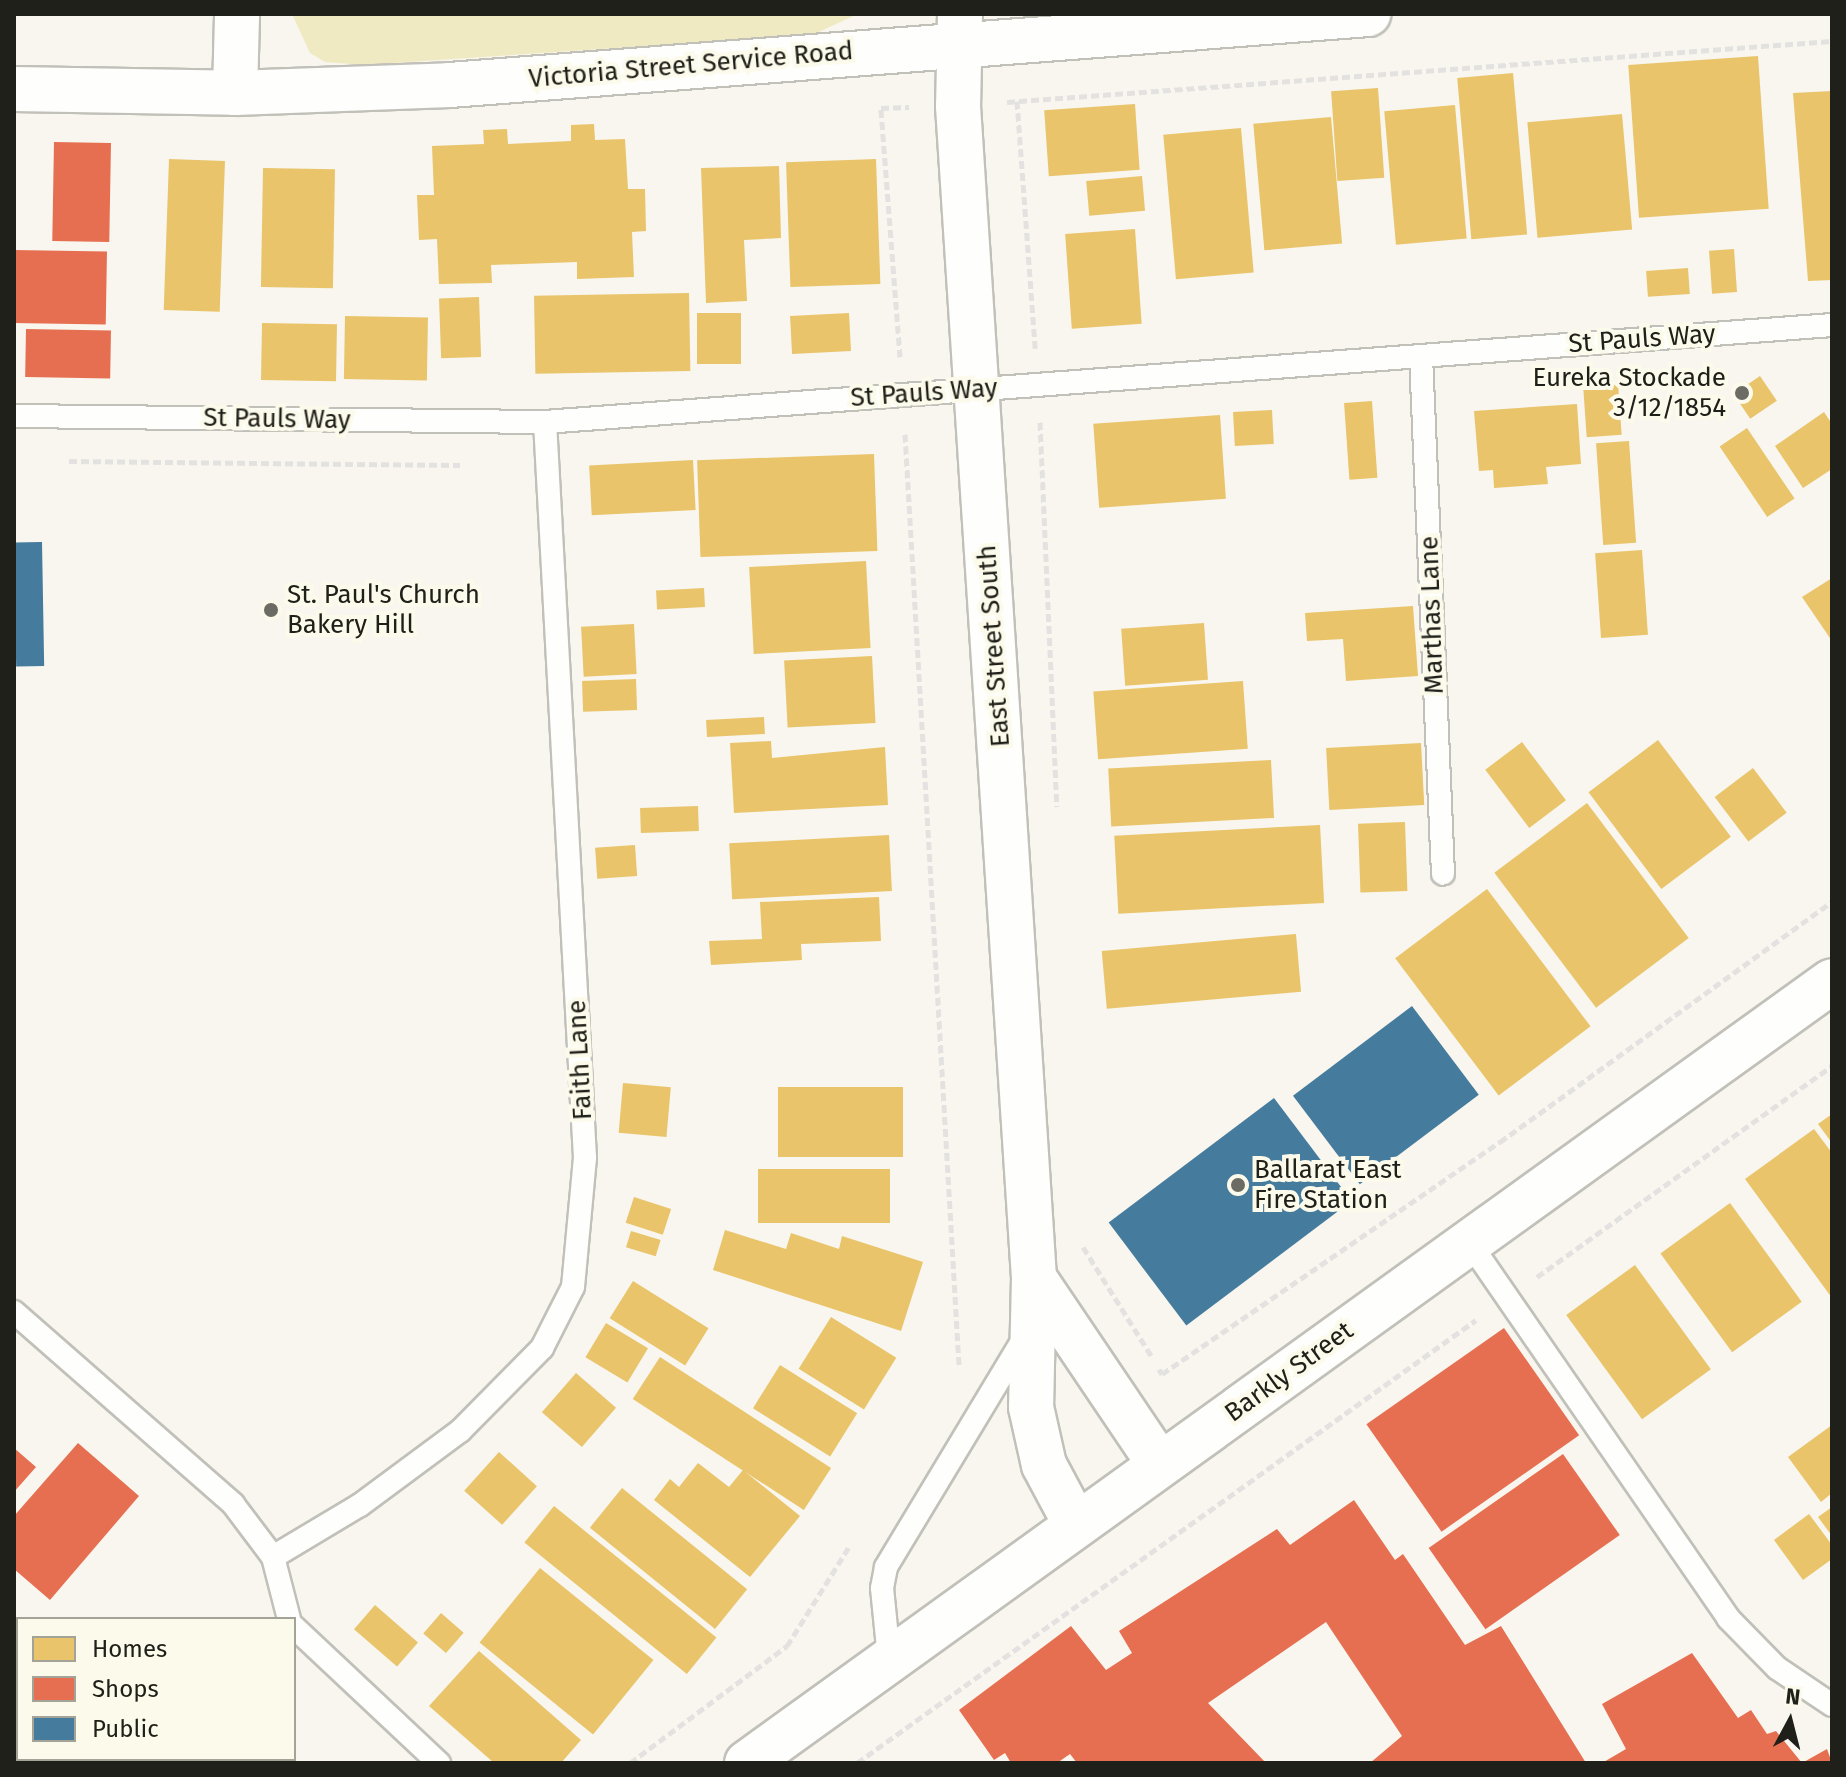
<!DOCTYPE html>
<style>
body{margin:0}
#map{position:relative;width:1846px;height:1777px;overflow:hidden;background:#f8f6ee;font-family:"Fira Sans",sans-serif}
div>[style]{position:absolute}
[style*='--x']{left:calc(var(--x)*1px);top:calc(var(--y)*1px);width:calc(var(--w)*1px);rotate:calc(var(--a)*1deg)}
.green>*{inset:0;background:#f0eac3}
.homes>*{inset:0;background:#e9c46a;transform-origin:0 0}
.shops>*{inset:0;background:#e76f51;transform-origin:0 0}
.public>*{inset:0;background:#457b9d;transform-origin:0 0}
.path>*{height:5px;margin-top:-2.5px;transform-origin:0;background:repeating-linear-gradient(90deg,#e3e2e0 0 8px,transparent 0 12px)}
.roads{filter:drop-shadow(2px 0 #c1c0b9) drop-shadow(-2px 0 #c1c0b9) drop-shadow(0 2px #c1c0b9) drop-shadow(0 -2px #c1c0b9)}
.lane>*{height:22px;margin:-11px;padding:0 11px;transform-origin:11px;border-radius:11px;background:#fefefc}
.street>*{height:44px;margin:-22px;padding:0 22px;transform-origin:22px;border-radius:22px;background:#fefefc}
.secondary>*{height:44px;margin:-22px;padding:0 22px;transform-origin:22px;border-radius:22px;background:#fefefc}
.dots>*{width:22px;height:22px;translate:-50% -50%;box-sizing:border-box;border:4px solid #fcfaea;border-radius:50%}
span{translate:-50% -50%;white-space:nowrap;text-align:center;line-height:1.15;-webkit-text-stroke:8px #fcfaea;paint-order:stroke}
.street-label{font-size:26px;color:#20201a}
.poi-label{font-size:26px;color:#20201a}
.right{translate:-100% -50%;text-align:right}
.left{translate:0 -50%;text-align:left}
.frame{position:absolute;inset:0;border:16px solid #20201a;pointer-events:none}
.legend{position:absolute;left:16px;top:1617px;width:280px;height:144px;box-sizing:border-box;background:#fcfaea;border:2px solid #a4a397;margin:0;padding:10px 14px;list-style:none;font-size:24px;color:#20201a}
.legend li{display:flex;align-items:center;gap:16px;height:40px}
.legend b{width:40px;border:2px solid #a4a397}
.north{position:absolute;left:1750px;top:1681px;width:80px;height:80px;-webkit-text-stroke:6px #fcfaea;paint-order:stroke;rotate:7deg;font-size:22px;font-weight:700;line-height:32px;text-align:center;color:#20201a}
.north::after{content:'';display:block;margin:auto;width:28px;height:36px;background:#20201a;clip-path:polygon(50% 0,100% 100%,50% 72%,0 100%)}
</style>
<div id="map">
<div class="green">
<div style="clip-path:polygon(292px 14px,858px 14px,812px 35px,364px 65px,325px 62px,310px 53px)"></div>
</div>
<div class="homes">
<div style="left:1758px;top:56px;width:153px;height:130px;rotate:86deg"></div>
<div style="left:1513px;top:73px;width:162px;height:56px;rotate:85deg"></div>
<div style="left:1378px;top:88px;width:90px;height:47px;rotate:86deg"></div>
<div style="clip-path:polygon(1832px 91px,1832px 280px,1808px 281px,1793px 93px)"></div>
<div style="left:1135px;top:104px;width:66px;height:91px;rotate:86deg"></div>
<div style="left:1455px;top:105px;width:134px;height:71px;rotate:85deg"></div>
<div style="left:1622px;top:114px;width:116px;height:95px;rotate:85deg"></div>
<div style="left:1331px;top:117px;width:127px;height:78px;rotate:85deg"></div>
<div style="clip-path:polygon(594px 124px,595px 140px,625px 139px,628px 189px,645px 189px,646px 231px,632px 232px,634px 277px,577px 279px,577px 262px,491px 265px,492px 283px,439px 284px,437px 239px,419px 240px,417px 195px,434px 195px,432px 146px,484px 144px,483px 130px,507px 129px,508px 144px,571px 141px,571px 125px)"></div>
<div style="left:1241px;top:128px;width:145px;height:78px;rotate:85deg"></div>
<div style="left:169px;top:159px;width:56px;height:151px;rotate:2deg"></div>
<div style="left:876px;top:159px;width:125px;height:90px;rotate:88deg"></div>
<div style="clip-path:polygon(779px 166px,781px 238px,744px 240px,747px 301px,706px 303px,701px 168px)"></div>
<div style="left:263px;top:168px;width:72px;height:119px;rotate:1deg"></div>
<div style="left:1142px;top:176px;width:35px;height:56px;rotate:85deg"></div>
<div style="left:1135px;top:229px;width:95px;height:70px;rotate:86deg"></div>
<div style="left:1734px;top:249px;width:43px;height:25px;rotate:86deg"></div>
<div style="left:1688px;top:268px;width:26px;height:42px;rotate:86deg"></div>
<div style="left:689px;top:293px;width:78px;height:155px;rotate:89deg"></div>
<div style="left:479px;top:297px;width:60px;height:40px;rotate:88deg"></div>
<div style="left:697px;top:313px;width:44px;height:51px"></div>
<div style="left:849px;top:313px;width:38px;height:59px;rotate:87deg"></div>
<div style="left:345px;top:316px;width:83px;height:63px;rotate:1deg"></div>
<div style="left:262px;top:323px;width:75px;height:57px;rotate:1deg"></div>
<div style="left:1760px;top:376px;width:30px;height:32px;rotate:56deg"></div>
<div style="left:1618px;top:383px;width:52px;height:35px;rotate:86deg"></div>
<div style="left:1372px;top:401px;width:77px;height:28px;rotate:86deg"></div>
<div style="clip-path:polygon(1577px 404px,1581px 464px,1546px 467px,1548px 484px,1494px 488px,1493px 470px,1479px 471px,1474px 411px)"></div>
<div style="left:1272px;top:410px;width:34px;height:39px;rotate:87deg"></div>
<div style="clip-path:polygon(1824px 412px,1832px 424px,1832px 469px,1803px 488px,1775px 446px)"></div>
<div style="left:1220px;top:415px;width:84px;height:127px;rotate:86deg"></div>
<div style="left:1747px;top:428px;width:85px;height:33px;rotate:56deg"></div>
<div style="left:1629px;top:441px;width:102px;height:33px;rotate:86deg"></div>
<div style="left:874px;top:454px;width:97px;height:177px;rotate:88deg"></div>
<div style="left:693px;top:460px;width:50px;height:104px;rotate:87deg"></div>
<div style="left:1642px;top:550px;width:85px;height:47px;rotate:86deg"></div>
<div style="left:866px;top:561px;width:87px;height:117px;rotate:87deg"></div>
<div style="clip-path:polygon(1832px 578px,1832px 641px,1802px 597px)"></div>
<div style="left:704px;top:588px;width:19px;height:48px;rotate:87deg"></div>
<div style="clip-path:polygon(1413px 606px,1418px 676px,1346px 681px,1343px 639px,1307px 641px,1305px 613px)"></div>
<div style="left:1204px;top:623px;width:57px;height:83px;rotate:86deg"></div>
<div style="left:634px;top:624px;width:50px;height:53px;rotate:87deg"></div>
<div style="left:872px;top:656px;width:67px;height:88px;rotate:87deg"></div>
<div style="left:636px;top:679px;width:31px;height:54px;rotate:88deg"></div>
<div style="left:1243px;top:681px;width:68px;height:150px;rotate:86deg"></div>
<div style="left:764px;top:717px;width:17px;height:58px;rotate:87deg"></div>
<div style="left:1658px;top:740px;width:121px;height:87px;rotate:53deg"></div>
<div style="clip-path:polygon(771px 741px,772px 758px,885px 747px,888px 805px,734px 813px,730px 743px)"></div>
<div style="left:1522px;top:742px;width:73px;height:46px;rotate:53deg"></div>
<div style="left:1421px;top:743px;width:62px;height:95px;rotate:87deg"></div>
<div style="left:1271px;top:760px;width:58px;height:163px;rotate:87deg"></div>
<div style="left:1753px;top:768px;width:56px;height:48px;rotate:53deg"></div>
<div style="left:1587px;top:803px;width:169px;height:116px;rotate:53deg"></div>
<div style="left:698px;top:806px;width:25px;height:58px;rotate:88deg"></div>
<div style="left:1405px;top:822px;width:69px;height:47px;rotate:88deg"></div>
<div style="left:1320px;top:825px;width:78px;height:206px;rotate:87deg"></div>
<div style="left:889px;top:835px;width:56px;height:160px;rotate:87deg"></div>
<div style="left:635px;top:845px;width:31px;height:40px;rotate:86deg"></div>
<div style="left:1487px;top:889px;width:172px;height:115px;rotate:53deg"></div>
<div style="clip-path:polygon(879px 897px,881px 941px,801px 944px,802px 960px,711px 965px,709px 941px,762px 939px,760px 902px)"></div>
<div style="left:1296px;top:934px;width:58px;height:195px;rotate:85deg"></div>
<div style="left:623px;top:1083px;width:48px;height:50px;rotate:5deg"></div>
<div style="left:778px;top:1087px;width:125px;height:70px"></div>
<div style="clip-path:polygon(1832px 1114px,1832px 1143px,1818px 1124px)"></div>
<div style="clip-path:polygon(1814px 1129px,1832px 1153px,1832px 1298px,1745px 1179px)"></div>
<div style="left:758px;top:1169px;width:132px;height:54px"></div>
<div style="left:634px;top:1197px;width:39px;height:27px;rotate:18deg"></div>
<div style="left:1730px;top:1203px;width:122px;height:86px;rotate:54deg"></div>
<div style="clip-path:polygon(725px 1230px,786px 1249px,791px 1233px,839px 1249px,842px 1236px,923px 1262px,901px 1331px,713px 1270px)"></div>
<div style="left:631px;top:1231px;width:31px;height:17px;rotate:17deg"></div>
<div style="left:1635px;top:1265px;width:129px;height:85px;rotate:54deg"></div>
<div style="left:633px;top:1281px;width:89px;height:44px;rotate:32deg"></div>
<div style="left:831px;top:1317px;width:77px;height:61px;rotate:32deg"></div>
<div style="left:606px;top:1323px;width:49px;height:40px;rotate:31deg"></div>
<div style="left:660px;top:1357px;width:204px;height:50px;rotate:33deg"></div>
<div style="left:780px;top:1365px;width:91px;height:51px;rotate:32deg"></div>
<div style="left:576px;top:1373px;width:53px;height:52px;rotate:41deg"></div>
<div style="clip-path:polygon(1832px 1425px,1832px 1493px,1821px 1502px,1788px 1457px)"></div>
<div style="left:499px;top:1452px;width:51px;height:52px;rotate:42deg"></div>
<div style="clip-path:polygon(698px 1463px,729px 1487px,743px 1470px,800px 1516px,750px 1577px,654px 1500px,670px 1479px,679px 1487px)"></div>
<div style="left:622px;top:1488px;width:161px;height:51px;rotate:39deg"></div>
<div style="left:554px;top:1506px;width:209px;height:47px;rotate:39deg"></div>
<div style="clip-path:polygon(1832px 1507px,1832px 1536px,1818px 1517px)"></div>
<div style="clip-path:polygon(1809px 1514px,1832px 1545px,1832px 1559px,1803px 1580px,1774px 1540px)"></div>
<div style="left:540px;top:1568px;width:146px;height:96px;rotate:39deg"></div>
<div style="left:375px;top:1605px;width:57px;height:32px;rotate:41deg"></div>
<div style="left:441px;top:1613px;width:30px;height:27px;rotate:41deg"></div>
<div style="clip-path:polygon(479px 1651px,581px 1740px,561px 1763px,494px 1763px,429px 1706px)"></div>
</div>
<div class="shops">
<div style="left:54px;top:142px;width:57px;height:99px;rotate:1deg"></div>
<div style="left:14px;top:250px;width:93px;height:73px;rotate:1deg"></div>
<div style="left:26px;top:329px;width:85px;height:48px;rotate:1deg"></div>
<div style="left:1504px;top:1328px;width:131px;height:168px;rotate:55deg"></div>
<div style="clip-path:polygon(78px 1443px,139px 1496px,50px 1600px,14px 1569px,14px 1516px)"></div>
<div style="clip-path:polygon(14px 1448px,36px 1467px,14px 1492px)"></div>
<div style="left:1563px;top:1454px;width:99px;height:164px;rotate:55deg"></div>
<div style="clip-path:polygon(1354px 1500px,1395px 1560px,1403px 1554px,1465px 1645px,1501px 1626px,1586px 1763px,1370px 1763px,1402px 1736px,1326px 1622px,1208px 1703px,1266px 1763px,1077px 1763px,1070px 1754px,1057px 1763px,1011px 1763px,1005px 1753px,994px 1760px,959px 1710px,1071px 1626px,1106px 1670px,1132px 1653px,1119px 1631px,1277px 1529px,1290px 1545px)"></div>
<div style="clip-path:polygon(1692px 1653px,1738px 1718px,1751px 1710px,1767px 1734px,1776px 1731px,1802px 1763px,1602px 1763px,1626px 1749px,1602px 1704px)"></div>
<div style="clip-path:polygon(18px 1732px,18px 1759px,82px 1763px,14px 1763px)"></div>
<div style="clip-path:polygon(1827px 1749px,1832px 1763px,1802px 1763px)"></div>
</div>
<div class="public">
<div style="left:42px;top:542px;width:124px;height:28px;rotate:89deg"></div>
<div style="left:1412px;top:1006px;width:111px;height:149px;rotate:53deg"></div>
<div style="left:1274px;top:1098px;width:129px;height:207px;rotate:53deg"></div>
</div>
<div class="path">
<div style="--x:1017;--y:101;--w:248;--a:85.8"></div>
<div style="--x:1007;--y:102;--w:827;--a:-4.23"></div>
<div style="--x:900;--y:357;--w:250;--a:-94.4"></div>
<div style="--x:881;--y:108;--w:28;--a:-2"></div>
<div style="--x:1040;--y:422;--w:385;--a:87.5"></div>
<div style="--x:905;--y:434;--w:934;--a:86.68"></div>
<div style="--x:69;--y:461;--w:391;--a:0.6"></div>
<div style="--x:1083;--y:1247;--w:130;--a:57.9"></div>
<div style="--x:1537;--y:1277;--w:363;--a:-35.6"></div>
<div style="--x:1159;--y:1369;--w:6;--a:59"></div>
<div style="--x:1162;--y:1374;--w:410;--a:-34.5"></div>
<div style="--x:1500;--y:1142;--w:410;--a:-35.9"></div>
<div style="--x:630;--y:1763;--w:196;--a:-36.7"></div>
<div style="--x:787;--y:1646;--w:119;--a:-58"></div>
<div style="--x:857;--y:1763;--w:761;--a:-35.59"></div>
</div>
<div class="roads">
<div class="lane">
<div style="--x:1421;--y:356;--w:518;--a:87.57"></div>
<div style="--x:14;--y:416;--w:531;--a:0.65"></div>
<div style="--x:545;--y:422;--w:1291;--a:-4.31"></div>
<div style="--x:1469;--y:1242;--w:457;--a:55.4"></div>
<div style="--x:1728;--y:1618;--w:70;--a:45.6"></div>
<div style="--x:1777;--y:1668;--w:66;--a:33.9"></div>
<div style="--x:14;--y:1312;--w:291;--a:41.2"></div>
<div style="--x:233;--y:1504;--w:66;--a:53"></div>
<div style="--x:273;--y:1557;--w:64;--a:75.5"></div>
<div style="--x:273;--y:1557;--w:101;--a:-30.9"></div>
<div style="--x:360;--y:1505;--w:124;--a:-36.5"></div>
<div style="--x:460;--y:1431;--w:117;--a:-45.3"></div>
<div style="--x:542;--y:1348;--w:68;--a:-63.1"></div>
<div style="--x:573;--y:1287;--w:130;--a:-84.7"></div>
<div style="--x:585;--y:1158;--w:737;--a:-93.11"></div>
<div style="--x:294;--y:1627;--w:199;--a:43.2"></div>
<div style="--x:889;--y:1658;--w:70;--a:-95.7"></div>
<div style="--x:882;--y:1588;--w:21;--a:-79"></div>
<div style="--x:886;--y:1567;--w:271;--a:-58.9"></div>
</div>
<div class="street">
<div style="--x:960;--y:14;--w:92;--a:91.2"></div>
<div style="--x:958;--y:106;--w:1174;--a:86.29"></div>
<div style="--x:1034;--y:1278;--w:129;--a:91.3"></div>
<div style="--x:1031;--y:1407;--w:59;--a:77.4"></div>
<div style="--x:1044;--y:1465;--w:68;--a:61.9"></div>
<div style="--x:14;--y:89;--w:221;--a:1"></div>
<div style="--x:235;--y:93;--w:215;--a:-2.1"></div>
<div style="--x:450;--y:85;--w:921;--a:-4.42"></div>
<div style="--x:235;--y:93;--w:79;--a:-88.5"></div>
<div style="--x:1034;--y:1278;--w:225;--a:56"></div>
</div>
<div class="secondary">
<div style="--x:747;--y:1763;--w:1337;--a:-35.78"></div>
</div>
</div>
<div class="dots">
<div style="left:1742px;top:393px;background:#6c6b64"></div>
<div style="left:271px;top:610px;background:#6c6b64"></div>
<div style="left:1238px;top:1185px;background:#6c6b64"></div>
</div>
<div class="street-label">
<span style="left:691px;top:65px;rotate:-5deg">Victoria Street Service Road</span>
<span style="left:1642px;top:339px;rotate:-4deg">St Pauls Way</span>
<span style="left:924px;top:393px;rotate:-4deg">St Pauls Way</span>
<span style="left:277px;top:419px;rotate:1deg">St Pauls Way</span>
<span style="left:1432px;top:615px;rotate:-92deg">Marthas Lane</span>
<span style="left:994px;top:646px;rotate:-94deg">East Street South</span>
<span style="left:580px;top:1060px;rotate:-93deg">Faith Lane</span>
<span style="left:1289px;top:1372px;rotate:-36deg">Barkly Street</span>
</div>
<div class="poi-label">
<span class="right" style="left:1726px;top:393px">Eureka Stockade<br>3/12/1854</span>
<span class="left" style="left:287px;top:610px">St. Paul's Church<br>Bakery Hill</span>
<span class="left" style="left:1254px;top:1185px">Ballarat East<br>Fire Station</span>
</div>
<div class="frame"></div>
<ul class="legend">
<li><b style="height:22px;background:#e9c46a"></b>Homes</li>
<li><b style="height:22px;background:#e76f51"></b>Shops</li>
<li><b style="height:22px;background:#457b9d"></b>Public</li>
</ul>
<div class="north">N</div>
</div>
